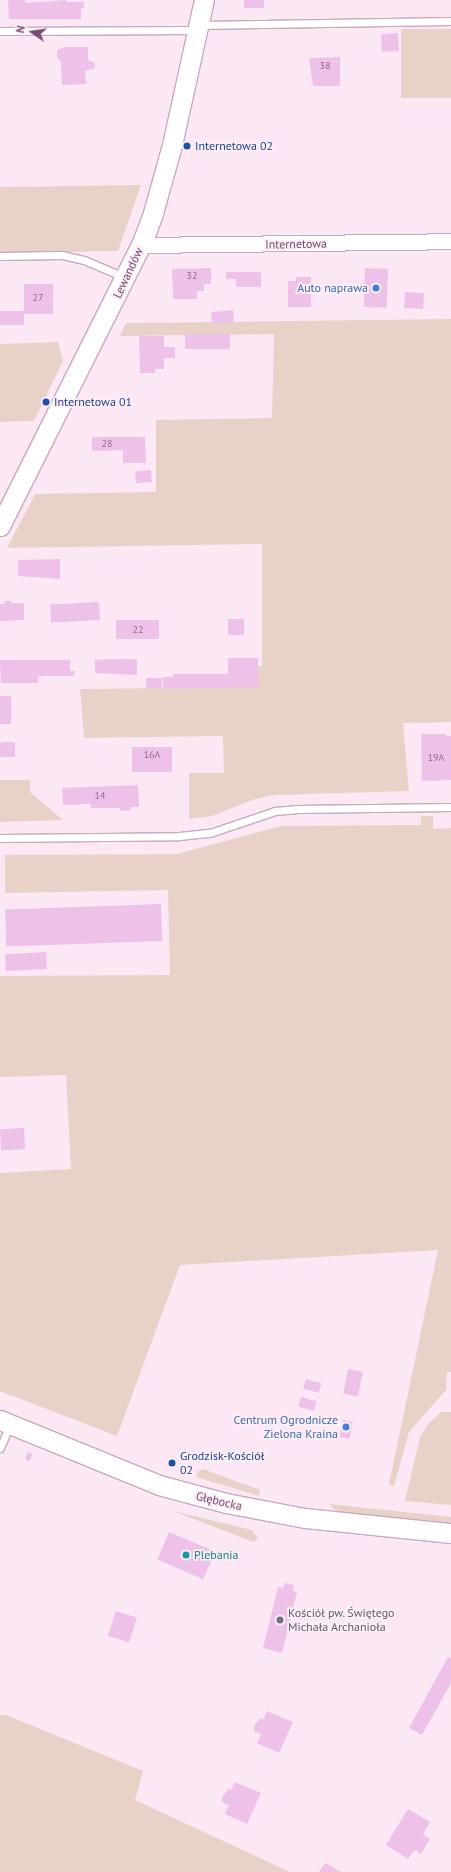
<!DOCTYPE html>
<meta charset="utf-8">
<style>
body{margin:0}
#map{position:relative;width:451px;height:1872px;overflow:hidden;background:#fbe8f4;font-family:"PT Sans",sans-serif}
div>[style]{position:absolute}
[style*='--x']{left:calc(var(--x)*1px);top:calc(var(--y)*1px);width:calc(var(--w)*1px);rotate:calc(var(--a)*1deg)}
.green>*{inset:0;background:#e8d2c7;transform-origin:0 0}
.building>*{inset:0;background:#eec1e8;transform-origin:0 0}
.roads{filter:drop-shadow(1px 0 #c7a9c2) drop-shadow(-1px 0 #c7a9c2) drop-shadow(0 1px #c7a9c2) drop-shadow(0 -1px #c7a9c2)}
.service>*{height:7px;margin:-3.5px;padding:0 3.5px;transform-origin:3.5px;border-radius:3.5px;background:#fff}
.minor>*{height:15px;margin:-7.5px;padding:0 7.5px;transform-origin:7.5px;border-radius:7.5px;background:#fff}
.tertiary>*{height:19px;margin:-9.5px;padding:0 9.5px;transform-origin:9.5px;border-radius:9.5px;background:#fff}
.dots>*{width:11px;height:11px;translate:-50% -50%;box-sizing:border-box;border:2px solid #feeef8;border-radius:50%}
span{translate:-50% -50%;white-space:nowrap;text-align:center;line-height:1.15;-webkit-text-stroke:3.5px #feeef8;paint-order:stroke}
.number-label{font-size:10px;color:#926a8d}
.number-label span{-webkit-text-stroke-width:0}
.transit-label{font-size:12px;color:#164399}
.left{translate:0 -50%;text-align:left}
.street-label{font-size:12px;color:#734d6f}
.shop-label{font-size:12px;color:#366cbe}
.right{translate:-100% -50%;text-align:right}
.culture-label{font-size:12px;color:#0d838f}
.worship-label{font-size:12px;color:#5b616d}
.north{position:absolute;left:12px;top:12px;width:40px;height:40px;-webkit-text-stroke:3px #feeef8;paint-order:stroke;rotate:283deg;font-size:11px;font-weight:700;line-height:16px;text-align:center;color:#734d6f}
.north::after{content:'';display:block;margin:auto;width:14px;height:18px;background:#734d6f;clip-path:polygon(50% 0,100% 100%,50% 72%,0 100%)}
</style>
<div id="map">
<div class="green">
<div style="left:451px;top:29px;width:69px;height:50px;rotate:90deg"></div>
<div style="clip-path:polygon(141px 185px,118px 251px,0 253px,0 187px)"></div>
<div style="clip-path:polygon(451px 319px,451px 722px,403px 723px,409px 791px,274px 795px,255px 799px,212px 816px,189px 819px,189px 773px,224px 773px,223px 736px,84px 738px,80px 689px,258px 687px,258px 666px,262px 666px,262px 544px,7px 548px,35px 494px,156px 492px,156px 420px,272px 418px,274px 334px,120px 336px,126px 323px)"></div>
<div style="clip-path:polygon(58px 342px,63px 361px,34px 421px,0 422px,0 344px)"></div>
<div style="clip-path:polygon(0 780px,30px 780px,30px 792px,63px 820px,0 822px)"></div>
<div style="clip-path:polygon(421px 816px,433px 816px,433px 829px,451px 828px,451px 1372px,447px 1372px,446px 1390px,409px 1432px,394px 1486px,389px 1484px,438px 1250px,180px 1265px,117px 1436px,0 1391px,0 1173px,71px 1169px,66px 1075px,0 1077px,0 976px,170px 975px,168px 890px,5px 893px,5px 855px,177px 854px,281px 826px,421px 825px)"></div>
<div style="clip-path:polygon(441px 1412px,451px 1412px,451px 1505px,405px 1501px,420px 1437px,428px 1424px)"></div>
<div style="clip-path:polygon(203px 1469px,260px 1490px,259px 1496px,196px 1477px,198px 1471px)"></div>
<div style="clip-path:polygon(329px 1504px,451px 1517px,451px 1523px,364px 1515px,335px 1510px)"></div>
<div style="clip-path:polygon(173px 1511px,252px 1530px,258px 1539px,253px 1542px)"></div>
<div style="clip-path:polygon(0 1715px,6px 1715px,143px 1771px,135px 1800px,290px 1872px,0 1872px)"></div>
</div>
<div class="building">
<div style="clip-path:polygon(8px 0,25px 0,25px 3px,66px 0,66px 2px,84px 2px,84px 8px,81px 8px,81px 19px,9px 19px)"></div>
<div style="left:244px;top:0;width:20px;height:8px"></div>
<div style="left:398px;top:33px;width:18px;height:17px;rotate:87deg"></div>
<div style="clip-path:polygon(64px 47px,88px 47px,88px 60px,95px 63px,95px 68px,85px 71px,86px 84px,62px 85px,61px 61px,57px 58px,57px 50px)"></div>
<div style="clip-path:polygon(340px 57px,340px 86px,313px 86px,309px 58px)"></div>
<div style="clip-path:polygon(211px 268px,211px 284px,204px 284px,204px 291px,197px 291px,197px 299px,173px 299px,172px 269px)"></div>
<div style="left:365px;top:268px;width:23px;height:39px;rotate:2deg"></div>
<div style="clip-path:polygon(226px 272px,261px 272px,261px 287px,236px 287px,236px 279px,226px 279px)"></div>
<div style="clip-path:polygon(296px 277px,311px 277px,311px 307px,288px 307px,288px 281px,296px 281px)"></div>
<div style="clip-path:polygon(24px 284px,53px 284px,53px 314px,24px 314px,24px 325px,0 325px,0 311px,24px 311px)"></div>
<div style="left:405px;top:292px;width:19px;height:16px;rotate:3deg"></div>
<div style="left:233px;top:310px;width:12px;height:22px;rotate:85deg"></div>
<div style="left:230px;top:334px;width:15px;height:45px;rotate:90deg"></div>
<div style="clip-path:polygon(139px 336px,164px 336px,164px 347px,175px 347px,175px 358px,164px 358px,164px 369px,155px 369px,155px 373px,140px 373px)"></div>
<div style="clip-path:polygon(92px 437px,145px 437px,146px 463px,123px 463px,123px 450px,92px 451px)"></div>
<div style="left:151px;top:470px;width:12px;height:16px;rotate:85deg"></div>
<div style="clip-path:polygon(60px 559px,60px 579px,18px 576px,18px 560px)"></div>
<div style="clip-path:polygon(5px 601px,11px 601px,11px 603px,24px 603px,24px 620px,0 621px,0 604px,5px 604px)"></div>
<div style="left:99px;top:602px;width:18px;height:49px;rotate:87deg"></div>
<div style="left:228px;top:619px;width:16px;height:16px"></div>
<div style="left:159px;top:620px;width:19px;height:43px;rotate:90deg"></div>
<div style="clip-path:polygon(228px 658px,258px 658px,258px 687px,163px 689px,163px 677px,173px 677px,173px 674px,228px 674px)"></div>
<div style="clip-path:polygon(121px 659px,137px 659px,137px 675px,95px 673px,95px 660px)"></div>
<div style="clip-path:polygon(0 660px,70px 660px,70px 671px,75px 671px,74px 676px,38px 676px,38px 683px,1px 683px)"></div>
<div style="left:146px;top:678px;width:16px;height:10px"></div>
<div style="left:0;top:696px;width:11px;height:28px"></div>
<div style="clip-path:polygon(421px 734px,446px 734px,446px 736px,451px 736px,451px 780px,422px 781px)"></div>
<div style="clip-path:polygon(4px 742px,15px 742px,15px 757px,0 757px,0 743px)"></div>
<div style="left:132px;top:747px;width:40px;height:25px"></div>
<div style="clip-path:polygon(138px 785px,139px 807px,130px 807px,130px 810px,120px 811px,120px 808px,91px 808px,91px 804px,63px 805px,62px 788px)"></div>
<div style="left:161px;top:904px;width:37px;height:156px;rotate:88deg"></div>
<div style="left:46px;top:952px;width:17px;height:41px;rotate:87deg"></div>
<div style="left:24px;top:1128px;width:21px;height:24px;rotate:87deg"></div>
<div style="left:348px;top:1369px;width:15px;height:25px;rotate:11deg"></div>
<div style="left:306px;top:1379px;width:16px;height:10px;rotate:15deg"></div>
<div style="left:301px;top:1397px;width:16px;height:10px;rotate:15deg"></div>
<div style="left:343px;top:1420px;width:10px;height:17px;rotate:11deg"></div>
<div style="left:28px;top:1452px;width:5px;height:8px;rotate:22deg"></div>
<div style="left:169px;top:1532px;width:50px;height:30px;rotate:23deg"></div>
<div style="clip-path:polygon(285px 1583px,294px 1585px,293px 1591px,297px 1592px,282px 1653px,263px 1648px,278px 1587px,283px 1588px)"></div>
<div style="left:116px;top:1611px;width:22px;height:26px;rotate:18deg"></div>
<div style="clip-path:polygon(448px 1657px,451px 1659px,451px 1683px,422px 1735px,409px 1728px)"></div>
<div style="clip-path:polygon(267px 1711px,293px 1722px,279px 1753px,257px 1743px,261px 1734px,254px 1731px,254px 1726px,260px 1718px,263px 1720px)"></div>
<div style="clip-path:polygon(235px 1782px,261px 1793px,247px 1824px,225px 1814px,229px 1805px,222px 1802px,222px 1797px,228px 1789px,231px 1790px)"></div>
<div style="clip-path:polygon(408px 1809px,430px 1822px,423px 1835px,430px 1839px,421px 1854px,414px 1850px,408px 1859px,386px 1845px)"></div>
<div style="clip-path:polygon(325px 1863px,341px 1872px,319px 1872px)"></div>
</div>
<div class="roads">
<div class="service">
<div style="--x:199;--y:25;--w:252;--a:-0.9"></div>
<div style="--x:0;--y:31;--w:197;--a:-0.3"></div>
<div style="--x:0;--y:256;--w:62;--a:-0.9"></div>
<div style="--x:62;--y:255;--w:23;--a:13"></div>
<div style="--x:84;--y:260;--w:43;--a:23"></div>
<div style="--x:0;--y:838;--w:179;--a:-0.6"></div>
<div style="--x:179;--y:836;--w:31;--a:-6"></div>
<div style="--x:210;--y:833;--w:69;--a:-18.7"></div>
<div style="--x:275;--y:811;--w:21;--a:-5"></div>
<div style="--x:296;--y:809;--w:155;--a:-0.7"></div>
<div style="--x:0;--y:1448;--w:26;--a:-67"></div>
</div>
<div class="minor">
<div style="--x:141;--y:245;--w:310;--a:-0.7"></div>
</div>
<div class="tertiary">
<div style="--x:0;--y:526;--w:314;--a:-63.4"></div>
<div style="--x:141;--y:245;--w:34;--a:-69"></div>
<div style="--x:153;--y:213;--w:71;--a:-74.4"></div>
<div style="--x:172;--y:145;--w:148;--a:-77.6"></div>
<div style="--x:0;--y:1420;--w:172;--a:22.2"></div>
<div style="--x:159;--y:1485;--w:69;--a:15"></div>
<div style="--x:226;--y:1503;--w:80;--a:10.8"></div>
<div style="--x:305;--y:1518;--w:147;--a:5.9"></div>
</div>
</div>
<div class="dots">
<div style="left:187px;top:146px;background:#1a4fb4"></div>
<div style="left:376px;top:288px;background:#3f7fe0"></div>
<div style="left:46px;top:402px;background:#1a4fb4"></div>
<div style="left:346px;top:1427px;background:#3f7fe0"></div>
<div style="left:172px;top:1463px;background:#1a4fb4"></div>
<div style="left:186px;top:1555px;background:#0f9aa8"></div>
<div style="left:280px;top:1620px;background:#6b7280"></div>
</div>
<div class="number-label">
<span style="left:325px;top:66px">38</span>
<span style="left:192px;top:276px">32</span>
<span style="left:38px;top:298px">27</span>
<span style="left:107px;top:444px">28</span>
<span style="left:138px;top:630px">22</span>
<span style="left:152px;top:755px">16A</span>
<span style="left:436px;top:758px">19A</span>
<span style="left:100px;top:796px">14</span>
</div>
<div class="transit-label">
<span class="left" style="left:195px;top:146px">Internetowa 02</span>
<span class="left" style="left:54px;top:402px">Internetowa 01</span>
<span class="left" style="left:180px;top:1463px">Grodzisk-Kościół<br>02</span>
</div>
<div class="street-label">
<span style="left:296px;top:244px;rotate:-1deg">Internetowa</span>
<span style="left:128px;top:273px;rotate:-65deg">Lewandów</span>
<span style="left:219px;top:1501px;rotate:13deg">Głębocka</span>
</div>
<div class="shop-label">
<span class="right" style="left:368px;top:288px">Auto naprawa</span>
<span class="right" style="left:338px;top:1427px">Centrum Ogrodnicze<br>Zielona Kraina</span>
</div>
<div class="culture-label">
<span class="left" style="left:194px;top:1555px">Plebania</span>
</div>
<div class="worship-label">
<span class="left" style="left:288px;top:1620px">Kościół pw. Świętego<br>Michała Archanioła</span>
</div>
<div class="north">N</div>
</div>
